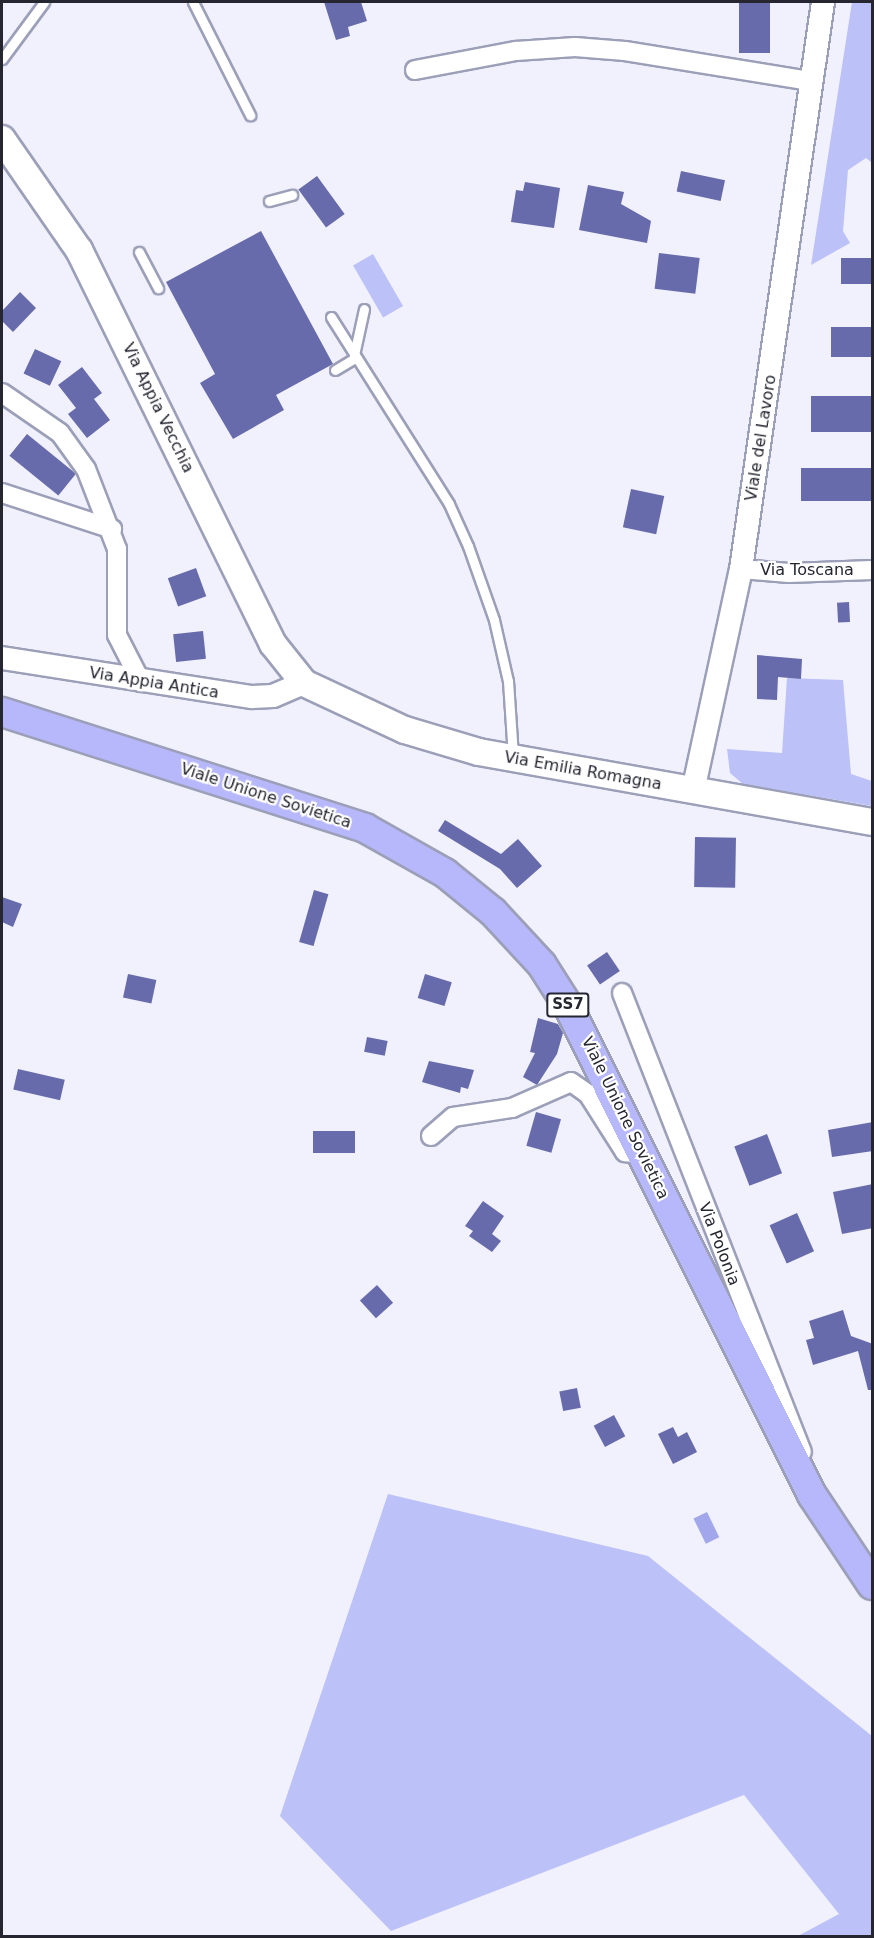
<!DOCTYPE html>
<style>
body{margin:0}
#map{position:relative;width:874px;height:1938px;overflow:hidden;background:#f0f1fc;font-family:"DejaVu Sans",sans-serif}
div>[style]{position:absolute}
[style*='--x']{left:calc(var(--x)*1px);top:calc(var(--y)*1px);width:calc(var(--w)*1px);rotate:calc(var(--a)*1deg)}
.green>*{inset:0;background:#bcc1f7;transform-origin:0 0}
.water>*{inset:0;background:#a2a7eb;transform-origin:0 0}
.building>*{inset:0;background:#686bab;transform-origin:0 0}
.roads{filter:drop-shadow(2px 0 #9c9fb8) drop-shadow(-2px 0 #9c9fb8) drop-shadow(0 2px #9c9fb8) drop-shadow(0 -2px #9c9fb8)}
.service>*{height:9px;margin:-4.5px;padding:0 4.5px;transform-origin:4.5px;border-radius:4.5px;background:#fff}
.minor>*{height:18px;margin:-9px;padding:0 9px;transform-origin:9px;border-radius:9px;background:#fff}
.tertiary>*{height:22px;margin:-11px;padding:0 11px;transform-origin:11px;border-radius:11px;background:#fff}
.secondary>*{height:26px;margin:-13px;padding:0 13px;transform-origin:13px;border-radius:13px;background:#fff}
.primary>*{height:28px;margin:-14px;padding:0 14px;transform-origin:14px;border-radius:14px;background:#b7b7fb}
span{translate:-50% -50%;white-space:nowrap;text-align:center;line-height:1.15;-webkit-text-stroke:4.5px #fff;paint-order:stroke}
.shield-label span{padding:2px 4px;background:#fff;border:2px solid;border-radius:4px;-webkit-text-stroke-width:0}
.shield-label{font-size:15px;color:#252630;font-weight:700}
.street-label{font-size:16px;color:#252630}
.frame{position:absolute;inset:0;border:3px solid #252630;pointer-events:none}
</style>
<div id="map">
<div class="green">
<div style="clip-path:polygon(852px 2px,872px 2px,872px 163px,866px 158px,848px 170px,843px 231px,850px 243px,811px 265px)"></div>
<div style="left:373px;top:254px;width:60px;height:23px;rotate:60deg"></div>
<div style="clip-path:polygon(787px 678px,843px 680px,851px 774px,872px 781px,872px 806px,743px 784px,730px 773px,727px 749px,782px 753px)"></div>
<div style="clip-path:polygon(388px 1494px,648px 1556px,872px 1736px,872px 1936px,798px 1936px,839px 1914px,744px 1795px,391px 1931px,280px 1816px)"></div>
</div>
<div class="water">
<div style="left:707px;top:1512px;width:28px;height:15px;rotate:64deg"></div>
</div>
<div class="building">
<div style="clip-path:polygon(324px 2px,361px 2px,367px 21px,348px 27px,350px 36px,336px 40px)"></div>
<div style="left:739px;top:2px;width:31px;height:51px"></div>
<div style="left:681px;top:171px;width:45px;height:21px;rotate:12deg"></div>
<div style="left:317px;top:176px;width:47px;height:23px;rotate:54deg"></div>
<div style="clip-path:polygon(525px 182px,560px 188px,554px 228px,511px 222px,516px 190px,523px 191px)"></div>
<div style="clip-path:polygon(588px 185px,624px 192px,621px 204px,651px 221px,647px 243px,579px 230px)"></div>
<div style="clip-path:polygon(261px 231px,333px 364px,276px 395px,284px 410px,233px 439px,200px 383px,215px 374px,166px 282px)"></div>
<div style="left:659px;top:253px;width:41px;height:36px;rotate:7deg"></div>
<div style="left:873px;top:258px;width:26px;height:32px;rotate:90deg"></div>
<div style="clip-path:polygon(20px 292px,36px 308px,13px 332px,2px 321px,2px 311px)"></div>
<div style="left:873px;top:327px;width:30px;height:42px;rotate:90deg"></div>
<div style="left:35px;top:349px;width:29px;height:27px;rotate:25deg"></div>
<div style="clip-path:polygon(82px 367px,102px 393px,94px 399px,110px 420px,87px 438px,68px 414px,76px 408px,58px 385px)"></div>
<div style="left:873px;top:396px;width:36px;height:62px;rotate:90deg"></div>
<div style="left:27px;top:434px;width:63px;height:28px;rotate:39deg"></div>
<div style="left:873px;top:468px;width:33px;height:72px;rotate:90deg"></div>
<div style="left:631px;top:489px;width:34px;height:39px;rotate:12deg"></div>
<div style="left:196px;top:568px;width:30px;height:30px;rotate:70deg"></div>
<div style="left:849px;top:602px;width:20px;height:12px;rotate:87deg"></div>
<div style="left:203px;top:631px;width:28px;height:30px;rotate:84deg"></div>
<div style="clip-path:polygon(757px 655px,802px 659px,801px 679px,778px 677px,777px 700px,757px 699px)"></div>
<div style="clip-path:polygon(445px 820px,501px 854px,518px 839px,542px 866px,517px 888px,500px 869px,438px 831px)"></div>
<div style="left:695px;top:837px;width:41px;height:50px;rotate:1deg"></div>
<div style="left:314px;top:890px;width:15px;height:54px;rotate:16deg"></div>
<div style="clip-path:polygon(2px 897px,22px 904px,13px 927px,2px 922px)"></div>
<div style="left:607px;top:952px;width:23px;height:24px;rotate:56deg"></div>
<div style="left:128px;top:974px;width:29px;height:24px;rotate:12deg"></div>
<div style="left:425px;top:974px;width:28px;height:25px;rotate:17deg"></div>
<div style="clip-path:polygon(538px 1018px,558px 1024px,563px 1033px,557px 1054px,537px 1085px,523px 1077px,535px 1053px,530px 1052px)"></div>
<div style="left:367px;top:1037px;width:21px;height:15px;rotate:11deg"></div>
<div style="clip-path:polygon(429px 1061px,474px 1070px,468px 1089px,461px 1087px,460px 1093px,422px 1082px)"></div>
<div style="left:18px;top:1069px;width:48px;height:21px;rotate:13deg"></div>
<div style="left:536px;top:1112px;width:26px;height:35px;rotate:16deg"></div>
<div style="clip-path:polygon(873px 1122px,873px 1151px,832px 1157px,828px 1130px)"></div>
<div style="left:313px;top:1131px;width:42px;height:22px"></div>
<div style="left:767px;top:1134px;width:42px;height:35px;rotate:69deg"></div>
<div style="clip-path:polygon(873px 1184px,873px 1228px,842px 1234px,833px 1192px)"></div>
<div style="clip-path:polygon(483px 1201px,504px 1216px,492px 1234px,501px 1241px,492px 1252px,469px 1236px,473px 1231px,465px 1226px)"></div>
<div style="left:797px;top:1213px;width:42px;height:30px;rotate:66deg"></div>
<div style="left:377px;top:1285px;width:24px;height:23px;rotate:48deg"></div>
<div style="clip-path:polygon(843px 1310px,851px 1336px,873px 1344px,873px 1390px,868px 1390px,858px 1351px,813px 1365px,806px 1340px,814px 1338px,809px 1321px)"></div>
<div style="left:577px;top:1388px;width:20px;height:18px;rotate:79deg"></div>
<div style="left:614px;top:1415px;width:24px;height:23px;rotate:62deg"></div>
<div style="clip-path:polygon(673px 1427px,678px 1437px,687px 1432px,697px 1452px,673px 1464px,658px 1434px)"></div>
</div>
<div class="roads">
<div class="service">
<div style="--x:193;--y:2;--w:127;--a:63.2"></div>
<div style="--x:2;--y:59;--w:71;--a:-53.6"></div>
<div style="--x:269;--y:201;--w:24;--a:-15"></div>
<div style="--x:139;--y:252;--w:41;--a:62.2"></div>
<div style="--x:331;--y:317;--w:221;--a:57.7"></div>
<div style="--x:449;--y:504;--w:46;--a:65.7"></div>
<div style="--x:468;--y:546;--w:78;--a:70.6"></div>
<div style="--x:494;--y:620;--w:63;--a:77.1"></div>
<div style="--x:508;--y:681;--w:76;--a:86.2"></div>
<div style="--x:354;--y:355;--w:47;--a:-77.7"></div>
<div style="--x:335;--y:370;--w:23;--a:-31"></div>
</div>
<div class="minor">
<div style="--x:415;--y:70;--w:103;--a:-10.7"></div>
<div style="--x:516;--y:51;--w:59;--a:-3.9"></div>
<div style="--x:575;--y:47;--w:50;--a:4.6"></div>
<div style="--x:625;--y:51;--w:188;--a:9.2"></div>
<div style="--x:2;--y:393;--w:70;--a:34.6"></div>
<div style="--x:60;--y:433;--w:44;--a:54.2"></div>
<div style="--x:86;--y:469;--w:86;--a:68.8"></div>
<div style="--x:117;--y:549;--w:86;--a:90"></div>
<div style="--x:117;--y:635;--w:53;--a:62.9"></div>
<div style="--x:2;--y:493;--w:116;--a:18.1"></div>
<div style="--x:741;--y:569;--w:48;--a:4.8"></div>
<div style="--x:789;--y:573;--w:83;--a:-2.1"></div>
<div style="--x:622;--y:993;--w:493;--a:68.6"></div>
<div style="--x:431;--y:1136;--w:29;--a:-41"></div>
<div style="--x:453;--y:1117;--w:60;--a:-8.7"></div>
<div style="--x:512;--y:1108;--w:64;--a:-23.8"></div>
<div style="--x:571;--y:1082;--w:21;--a:35"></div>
<div style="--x:588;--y:1094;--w:69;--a:57.5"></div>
<div style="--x:625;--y:1152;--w:17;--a:7"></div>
</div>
<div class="tertiary">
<div style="--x:2;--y:658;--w:253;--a:8.9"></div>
<div style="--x:252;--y:697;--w:21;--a:-3"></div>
<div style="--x:273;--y:696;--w:34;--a:-23"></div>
<div style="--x:693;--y:791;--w:227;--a:-77.8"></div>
<div style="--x:741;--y:569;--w:573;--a:-81.77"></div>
</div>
<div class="secondary">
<div style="--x:2;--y:139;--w:135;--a:55.3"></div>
<div style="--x:79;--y:250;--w:439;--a:63.8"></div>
<div style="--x:273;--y:644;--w:50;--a:51.5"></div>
<div style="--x:304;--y:683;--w:111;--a:25"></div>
<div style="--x:405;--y:730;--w:77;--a:16.6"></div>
<div style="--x:479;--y:752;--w:399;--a:10.1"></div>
</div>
<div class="primary">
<div style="--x:2;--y:712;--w:381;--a:17.7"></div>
<div style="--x:365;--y:828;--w:92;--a:29.4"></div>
<div style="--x:445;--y:873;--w:62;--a:39.1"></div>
<div style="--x:493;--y:912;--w:72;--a:47.2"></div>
<div style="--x:542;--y:965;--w:49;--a:57.6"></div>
<div style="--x:568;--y:1006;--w:546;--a:63.48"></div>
<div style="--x:812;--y:1495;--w:108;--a:56.3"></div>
</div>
</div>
<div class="shield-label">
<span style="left:568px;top:1005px">SS7</span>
</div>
<div class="street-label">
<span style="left:158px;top:408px;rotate:64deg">Via Appia Vecchia</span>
<span style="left:761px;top:438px;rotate:-81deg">Viale del Lavoro</span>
<span style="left:807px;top:570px">Via Toscana</span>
<span style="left:154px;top:683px;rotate:9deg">Via Appia Antica</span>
<span style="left:583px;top:771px;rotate:10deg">Via Emilia Romagna</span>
<span style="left:266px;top:796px;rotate:18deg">Viale Unione Sovietica</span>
<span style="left:625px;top:1118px;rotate:64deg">Viale Unione Sovietica</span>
<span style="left:719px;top:1244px;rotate:69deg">Via Polonia</span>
</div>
<div class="frame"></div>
</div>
